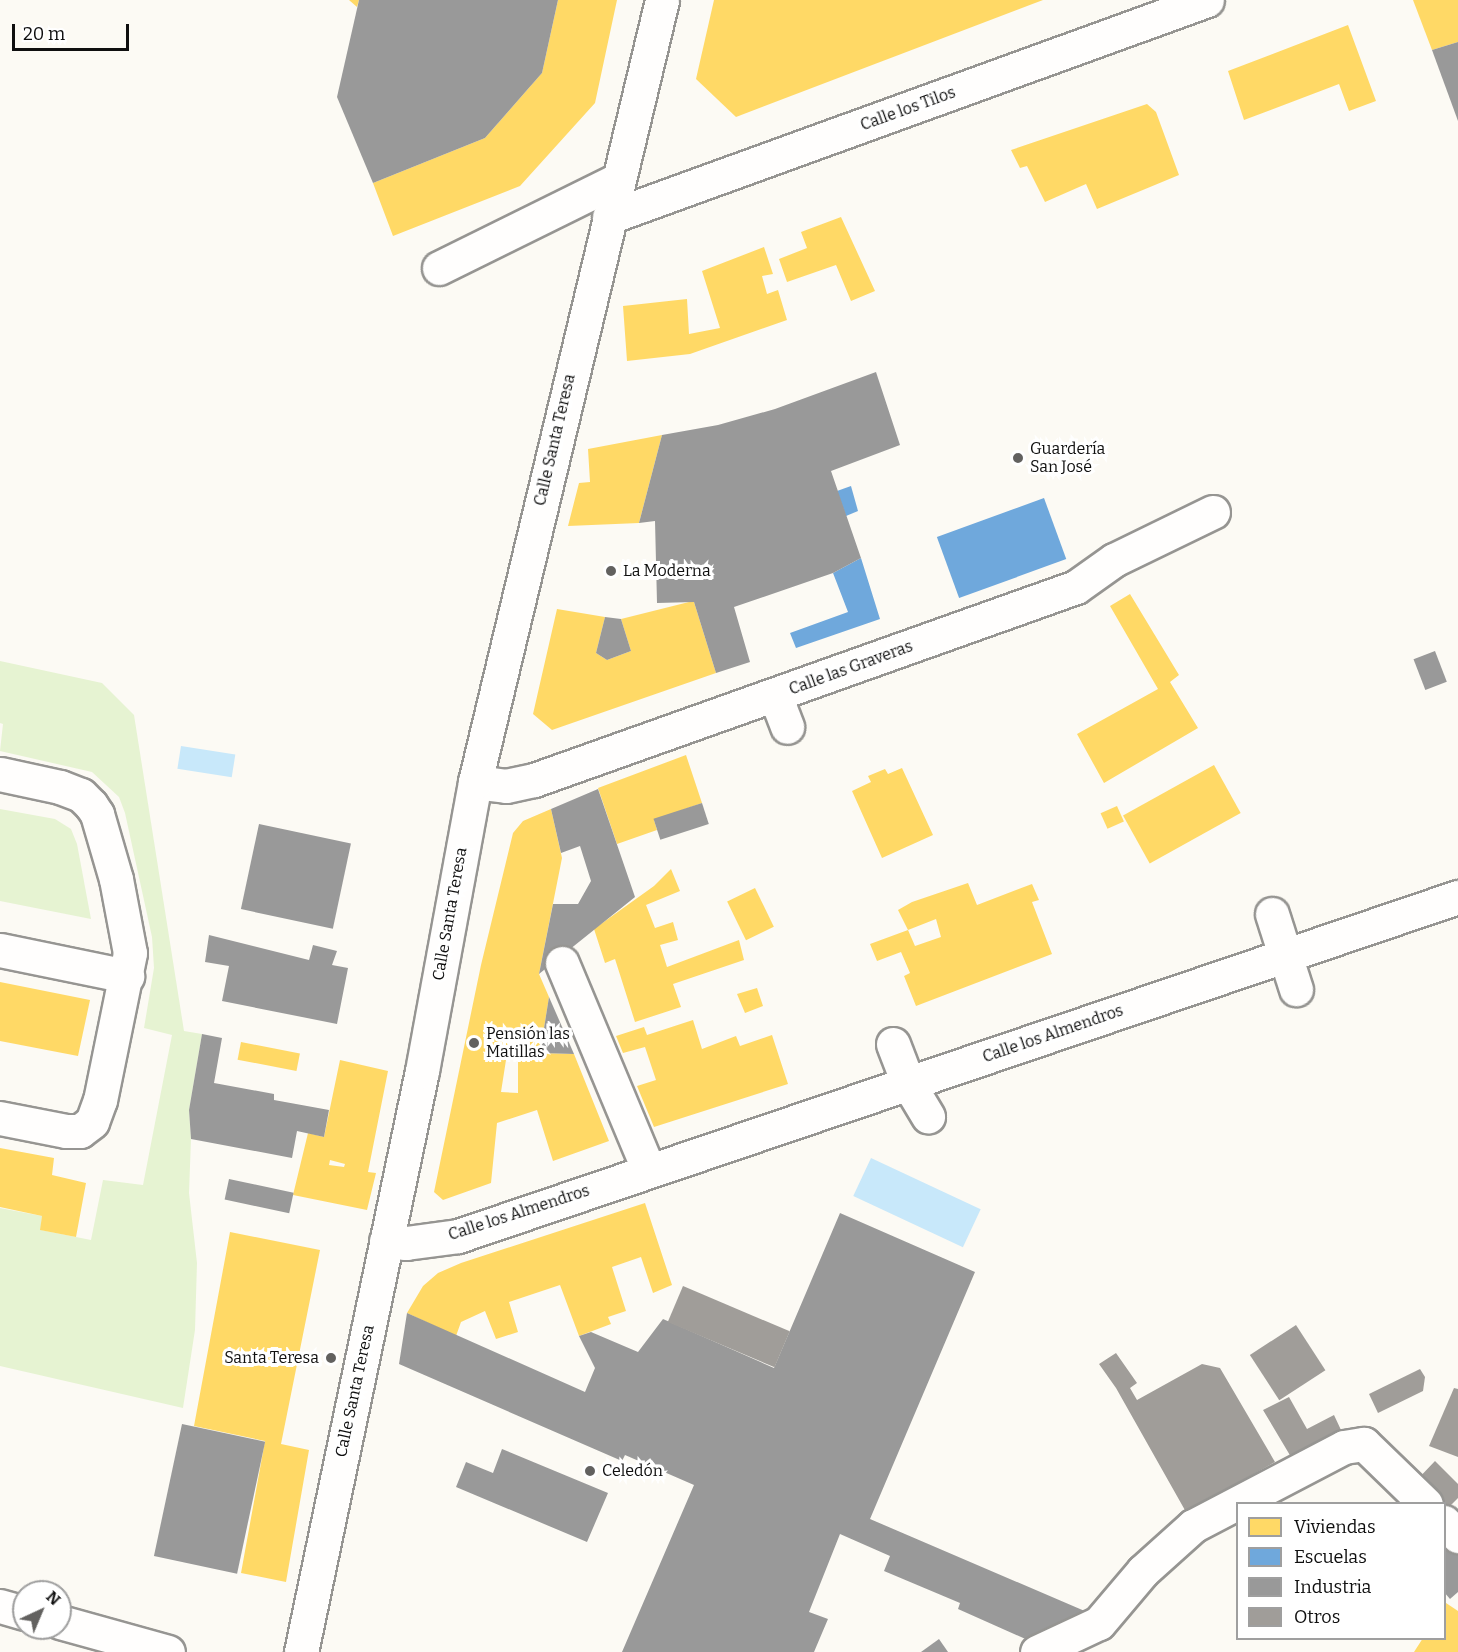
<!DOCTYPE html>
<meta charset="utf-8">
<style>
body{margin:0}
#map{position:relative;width:1458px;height:1652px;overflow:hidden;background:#fcfaf4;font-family:Bitter,serif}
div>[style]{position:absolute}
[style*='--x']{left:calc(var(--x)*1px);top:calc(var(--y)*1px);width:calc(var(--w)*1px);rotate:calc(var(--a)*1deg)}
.green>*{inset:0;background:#e6f3d2}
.water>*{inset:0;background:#c8e8fa;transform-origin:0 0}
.homes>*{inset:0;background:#ffd966;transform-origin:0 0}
.schools>*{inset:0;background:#6fa8dc;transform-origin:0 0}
.industry>*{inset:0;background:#999;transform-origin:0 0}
.building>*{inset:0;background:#a09d99;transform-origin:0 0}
.roads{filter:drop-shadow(2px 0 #969592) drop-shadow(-2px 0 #969592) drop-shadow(0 2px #969592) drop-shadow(0 -2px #969592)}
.minor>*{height:33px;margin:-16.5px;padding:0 16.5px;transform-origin:16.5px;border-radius:16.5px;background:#fffefd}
.dots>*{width:16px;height:16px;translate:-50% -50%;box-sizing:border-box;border:3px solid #fff;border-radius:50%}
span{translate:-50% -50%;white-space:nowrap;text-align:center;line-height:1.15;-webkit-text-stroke:6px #fff;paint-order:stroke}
.street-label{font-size:16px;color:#0f0f0f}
.poi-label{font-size:16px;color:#0f0f0f}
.left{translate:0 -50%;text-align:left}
.right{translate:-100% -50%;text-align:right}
.legend{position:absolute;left:1236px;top:1502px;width:210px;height:138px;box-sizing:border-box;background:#fff;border:2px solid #9f9f9f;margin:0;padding:8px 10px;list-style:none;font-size:18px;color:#0f0f0f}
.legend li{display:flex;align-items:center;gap:12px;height:30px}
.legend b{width:30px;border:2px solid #9f9f9f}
.north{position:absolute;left:12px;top:1580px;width:60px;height:60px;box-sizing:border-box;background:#fff;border:2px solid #9f9f9f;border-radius:50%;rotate:44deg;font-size:16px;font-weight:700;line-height:24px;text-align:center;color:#0f0f0f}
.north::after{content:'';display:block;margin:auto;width:21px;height:27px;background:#62615f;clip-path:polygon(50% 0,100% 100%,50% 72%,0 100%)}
.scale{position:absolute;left:12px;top:24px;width:117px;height:27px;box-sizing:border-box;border:3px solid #0f0f0f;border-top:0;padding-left:8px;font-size:18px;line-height:21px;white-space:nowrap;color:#0f0f0f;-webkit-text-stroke:4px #fff;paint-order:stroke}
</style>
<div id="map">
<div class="green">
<div style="clip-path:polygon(0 661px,102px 683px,134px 715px,184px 1031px,202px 1034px,189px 1110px,191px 1139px,189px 1193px,197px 1263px,195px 1330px,183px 1408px,0 1366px,0 1208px,42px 1216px,41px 1230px,91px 1240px,103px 1180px,143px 1185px,172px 1035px,144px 1028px,154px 968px,152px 937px,125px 813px,119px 797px,92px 772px,0 751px,3px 724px,0 723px)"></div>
<div style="clip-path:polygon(0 809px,55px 819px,71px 829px,77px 844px,91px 919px,0 901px)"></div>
</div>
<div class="water">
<div style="left:181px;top:746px;width:55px;height:23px;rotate:9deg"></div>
<div style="left:871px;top:1158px;width:121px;height:42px;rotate:25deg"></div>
</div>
<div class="homes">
<div style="clip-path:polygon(349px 0,359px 0,357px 7px)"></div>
<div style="clip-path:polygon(558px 0,617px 0,595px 103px,520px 186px,393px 236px,373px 183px,485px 138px,542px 73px)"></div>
<div style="clip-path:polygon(714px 0,1043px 0,736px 117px,696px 79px)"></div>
<div style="clip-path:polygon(1413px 0,1458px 0,1458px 42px,1432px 50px)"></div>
<div style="clip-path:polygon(1348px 25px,1376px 101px,1349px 111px,1339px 84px,1244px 120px,1228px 71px)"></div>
<div style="clip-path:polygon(1147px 104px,1156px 112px,1179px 175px,1097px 209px,1086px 184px,1045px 202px,1027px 166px,1020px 168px,1011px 150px)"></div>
<div style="clip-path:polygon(841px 217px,875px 291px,851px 301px,836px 265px,787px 282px,779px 259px,807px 248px,801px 232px)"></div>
<div style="clip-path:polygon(764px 247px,773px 274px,762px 276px,767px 294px,778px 290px,787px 320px,690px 354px,627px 361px,623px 306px,687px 299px,689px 334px,720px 328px,702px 271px)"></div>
<div style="clip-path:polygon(662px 435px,639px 523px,568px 526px,579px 483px,590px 482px,588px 449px)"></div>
<div style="clip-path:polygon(1130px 594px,1179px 675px,1170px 682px,1198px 728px,1104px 783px,1077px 734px,1158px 689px,1110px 606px)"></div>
<div style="clip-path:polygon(689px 602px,694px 602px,716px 673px,552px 730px,533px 714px,557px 609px,605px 617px,596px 653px,607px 660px,631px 651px,621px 619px)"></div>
<div style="clip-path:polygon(686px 755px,702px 803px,654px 820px,657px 830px,617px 844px,598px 788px)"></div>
<div style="left:1214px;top:765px;width:55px;height:104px;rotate:61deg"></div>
<div style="clip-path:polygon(902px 768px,933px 835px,882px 858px,852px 791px,871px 782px,868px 776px,885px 769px,888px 774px)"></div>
<div style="left:1117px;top:806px;width:17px;height:18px;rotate:66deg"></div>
<div style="clip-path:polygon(evenodd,551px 809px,562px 858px,539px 974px,549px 997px,540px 1053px,574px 1054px,609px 1141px,553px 1161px,537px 1110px,497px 1123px,491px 1183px,443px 1200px,434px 1192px,481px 965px,513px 833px,523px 821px,551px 809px,510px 1054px,534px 1054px,532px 1061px,518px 1061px,518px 1093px,501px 1092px,506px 1060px,511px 1060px,510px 1054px)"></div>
<div style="clip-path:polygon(671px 869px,680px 891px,646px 905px,655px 928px,673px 922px,678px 940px,660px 945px,667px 967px,739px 940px,744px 960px,673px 984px,681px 1007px,635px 1022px,615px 959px,605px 963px,594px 929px,654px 886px)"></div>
<div style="clip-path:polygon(968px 883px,977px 905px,1032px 884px,1039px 900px,1032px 902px,1052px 954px,916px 1006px,904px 976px,910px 973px,901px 952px,877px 961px,870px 944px,908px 930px,915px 946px,941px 937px,936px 919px,908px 930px,898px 910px,912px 902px)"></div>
<div style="left:755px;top:888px;width:43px;height:31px;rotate:64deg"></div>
<div style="clip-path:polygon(0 982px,90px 1000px,78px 1056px,0 1041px)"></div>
<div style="clip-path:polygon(757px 988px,763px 1006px,745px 1013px,737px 994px)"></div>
<div style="clip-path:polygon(693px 1020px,702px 1049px,736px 1036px,740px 1046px,772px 1035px,788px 1084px,654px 1127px,637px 1086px,656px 1080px,645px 1047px,623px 1053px,616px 1036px,644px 1027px,647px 1035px)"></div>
<div style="left:241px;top:1042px;width:60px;height:18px;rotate:11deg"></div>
<div style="clip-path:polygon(evenodd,340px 1060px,388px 1071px,368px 1172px,376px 1173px,367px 1210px,293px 1195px,308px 1133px,324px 1137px,340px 1060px,330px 1160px,345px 1164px,344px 1167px,329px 1165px,330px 1160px)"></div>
<div style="clip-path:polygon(0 1148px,54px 1158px,52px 1175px,86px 1183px,76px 1237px,40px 1230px,42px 1216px,0 1207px)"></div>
<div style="clip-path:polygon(645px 1203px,672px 1285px,653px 1293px,641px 1257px,612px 1267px,626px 1311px,608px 1317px,611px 1324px,579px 1336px,560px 1285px,509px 1302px,518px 1332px,496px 1339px,485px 1311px,461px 1322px,456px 1336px,407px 1313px,423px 1286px,438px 1273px,461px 1263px)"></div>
<div style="clip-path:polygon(230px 1232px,320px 1250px,281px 1444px,309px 1450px,286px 1582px,241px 1573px,265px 1441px,194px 1426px)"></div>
<div style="clip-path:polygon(1446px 1603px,1458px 1611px,1458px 1652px,1414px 1652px,1423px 1638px,1444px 1638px)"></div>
</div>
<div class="schools">
<div style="clip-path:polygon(851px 486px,858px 511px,846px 516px,837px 491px)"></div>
<div style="left:1044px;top:498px;width:65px;height:114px;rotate:70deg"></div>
<div style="clip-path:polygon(861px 558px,880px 619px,796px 648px,790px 633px,848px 612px,833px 573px)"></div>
</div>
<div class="industry">
<div style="clip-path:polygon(359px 0,558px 0,542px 73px,485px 138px,373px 183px,337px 97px)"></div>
<div style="clip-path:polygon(1458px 42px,1458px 121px,1432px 50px)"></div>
<div style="clip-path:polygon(876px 372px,900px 445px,831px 471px,861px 558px,833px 573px,734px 607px,750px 662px,716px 673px,694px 602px,657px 603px,655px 521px,639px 523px,662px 435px,718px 425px,775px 409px)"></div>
<div style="clip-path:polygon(605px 617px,621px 619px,631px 651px,607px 660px,596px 653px)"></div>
<div style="left:1435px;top:651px;width:33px;height:23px;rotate:69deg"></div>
<div style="clip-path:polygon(598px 789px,635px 897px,539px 974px,553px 904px,578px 904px,591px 881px,580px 846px,561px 853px,551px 809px)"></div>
<div style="left:702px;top:803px;width:22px;height:51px;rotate:72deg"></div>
<div style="left:259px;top:824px;width:94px;height:87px;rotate:12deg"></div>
<div style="clip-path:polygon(209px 935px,309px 960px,313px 945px,337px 951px,332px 965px,348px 968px,337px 1024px,222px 1001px,229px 966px,205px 962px)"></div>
<div style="clip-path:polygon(549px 997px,574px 1054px,540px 1053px)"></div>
<div style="clip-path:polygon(202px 1034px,222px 1038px,214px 1083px,274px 1094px,274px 1100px,329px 1110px,324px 1137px,297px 1131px,292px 1158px,191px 1139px,189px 1110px)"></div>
<div style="left:229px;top:1179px;width:66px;height:21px;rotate:12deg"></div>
<div style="clip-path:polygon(840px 1213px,975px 1272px,870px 1519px,1087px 1612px,1030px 1641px,958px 1609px,960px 1603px,884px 1571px,890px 1556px,840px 1534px,809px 1612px,828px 1619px,814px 1652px,622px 1652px,694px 1485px,625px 1455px,622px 1461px,399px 1364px,407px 1313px,585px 1392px,595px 1368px,579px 1336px,591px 1332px,638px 1352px,663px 1319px,774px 1368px)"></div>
<div style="left:182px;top:1424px;width:85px;height:135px;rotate:12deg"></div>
<div style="clip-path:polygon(502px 1449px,608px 1493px,587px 1542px,456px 1487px,466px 1462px,493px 1473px)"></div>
<div style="clip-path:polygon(1444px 1541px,1458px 1555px,1458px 1592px,1450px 1599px,1444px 1592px)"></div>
<div style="clip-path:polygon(939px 1639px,948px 1652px,921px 1652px)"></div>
</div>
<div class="building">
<div style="left:683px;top:1286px;width:116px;height:39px;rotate:23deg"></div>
<div style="left:1296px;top:1325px;width:54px;height:55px;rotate:57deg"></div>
<div style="clip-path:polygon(1116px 1353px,1137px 1383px,1130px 1388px,1137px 1400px,1202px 1364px,1220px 1368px,1275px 1462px,1186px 1512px,1116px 1388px,1099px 1364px)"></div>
<div style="clip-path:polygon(1420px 1369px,1425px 1377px,1423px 1391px,1378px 1413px,1369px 1394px)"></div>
<div style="clip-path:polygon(1454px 1388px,1458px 1389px,1458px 1457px,1429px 1446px)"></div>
<div style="clip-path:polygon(1289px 1397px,1307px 1429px,1334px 1415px,1341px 1430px,1291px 1457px,1263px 1410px)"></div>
<div style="clip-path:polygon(1435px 1461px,1458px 1484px,1458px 1498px,1444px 1512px,1444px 1504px,1436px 1504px,1414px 1483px)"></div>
</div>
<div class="roads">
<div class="minor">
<div style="--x:609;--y:217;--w:636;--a:-19.94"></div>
<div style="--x:439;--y:268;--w:199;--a:-26.3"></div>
<div style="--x:775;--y:695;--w:34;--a:69"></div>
<div style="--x:0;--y:774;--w:61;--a:12.2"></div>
<div style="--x:60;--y:787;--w:22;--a:21"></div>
<div style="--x:81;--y:795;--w:14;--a:45"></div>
<div style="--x:91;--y:805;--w:11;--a:56"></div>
<div style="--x:97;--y:814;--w:68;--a:73.7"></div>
<div style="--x:116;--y:879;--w:75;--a:79.3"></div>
<div style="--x:130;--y:953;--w:150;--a:101.5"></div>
<div style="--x:100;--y:1100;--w:23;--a:110"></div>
<div style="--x:92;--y:1122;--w:15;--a:143"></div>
<div style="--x:80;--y:1131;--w:14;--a:180"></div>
<div style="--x:66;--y:1131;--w:67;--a:-168.9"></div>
<div style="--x:475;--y:782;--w:31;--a:7"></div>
<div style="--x:506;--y:786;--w:29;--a:-12"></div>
<div style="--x:534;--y:780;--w:575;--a:-19.6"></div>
<div style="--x:1076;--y:587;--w:47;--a:-35.4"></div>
<div style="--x:1114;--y:560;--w:110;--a:-25.9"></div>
<div style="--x:1272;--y:914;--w:79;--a:72.3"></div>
<div style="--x:0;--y:950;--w:130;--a:11.6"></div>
<div style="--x:562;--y:963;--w:225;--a:67.3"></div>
<div style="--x:893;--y:1044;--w:42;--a:69"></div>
<div style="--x:908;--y:1083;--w:39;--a:59"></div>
<div style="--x:386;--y:1241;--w:20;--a:6"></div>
<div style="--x:406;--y:1243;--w:52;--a:-7.7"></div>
<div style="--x:458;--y:1236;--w:1056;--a:-18.73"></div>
<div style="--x:1444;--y:1522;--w:20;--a:45"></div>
<div style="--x:0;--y:1606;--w:25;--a:16"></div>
<div style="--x:60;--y:1622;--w:112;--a:15.5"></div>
<div style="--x:301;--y:1652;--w:593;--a:-78.24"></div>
<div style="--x:422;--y:1071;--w:294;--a:-79.6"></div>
<div style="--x:475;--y:782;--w:804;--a:-76.55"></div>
<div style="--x:1037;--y:1652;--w:68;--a:-25.1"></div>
<div style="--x:1099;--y:1623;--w:68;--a:-49.8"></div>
<div style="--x:1143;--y:1571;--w:67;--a:-42"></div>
<div style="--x:1193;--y:1526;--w:170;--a:-27.6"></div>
<div style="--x:1344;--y:1447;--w:20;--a:-9"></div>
<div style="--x:1364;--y:1444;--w:86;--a:44.1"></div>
</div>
</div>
<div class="dots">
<div style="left:1018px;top:458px;background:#62615f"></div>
<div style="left:611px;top:571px;background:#62615f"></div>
<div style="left:474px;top:1043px;background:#62615f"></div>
<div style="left:331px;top:1358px;background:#62615f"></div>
<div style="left:590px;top:1471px;background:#62615f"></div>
</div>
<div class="street-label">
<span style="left:908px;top:109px;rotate:-20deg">Calle los Tilos</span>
<span style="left:555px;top:440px;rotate:-77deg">Calle Santa Teresa</span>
<span style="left:851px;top:668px;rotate:-20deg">Calle las Graveras</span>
<span style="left:450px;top:914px;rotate:-80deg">Calle Santa Teresa</span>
<span style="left:1053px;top:1034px;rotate:-19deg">Calle los Almendros</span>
<span style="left:519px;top:1213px;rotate:-18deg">Calle los Almendros</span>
<span style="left:355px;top:1391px;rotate:-78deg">Calle Santa Teresa</span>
</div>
<div class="poi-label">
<span class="left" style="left:1030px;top:458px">Guardería<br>San José</span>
<span class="left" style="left:623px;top:571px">La Moderna</span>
<span class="left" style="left:486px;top:1043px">Pensión las<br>Matillas</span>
<span class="right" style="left:319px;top:1358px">Santa Teresa</span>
<span class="left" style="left:602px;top:1471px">Celedón</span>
</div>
<ul class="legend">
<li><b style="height:16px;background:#ffd966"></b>Viviendas</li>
<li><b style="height:16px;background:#6fa8dc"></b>Escuelas</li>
<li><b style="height:16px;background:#999"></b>Industria</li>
<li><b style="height:16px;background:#a09d99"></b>Otros</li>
</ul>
<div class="north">N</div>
<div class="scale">20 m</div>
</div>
